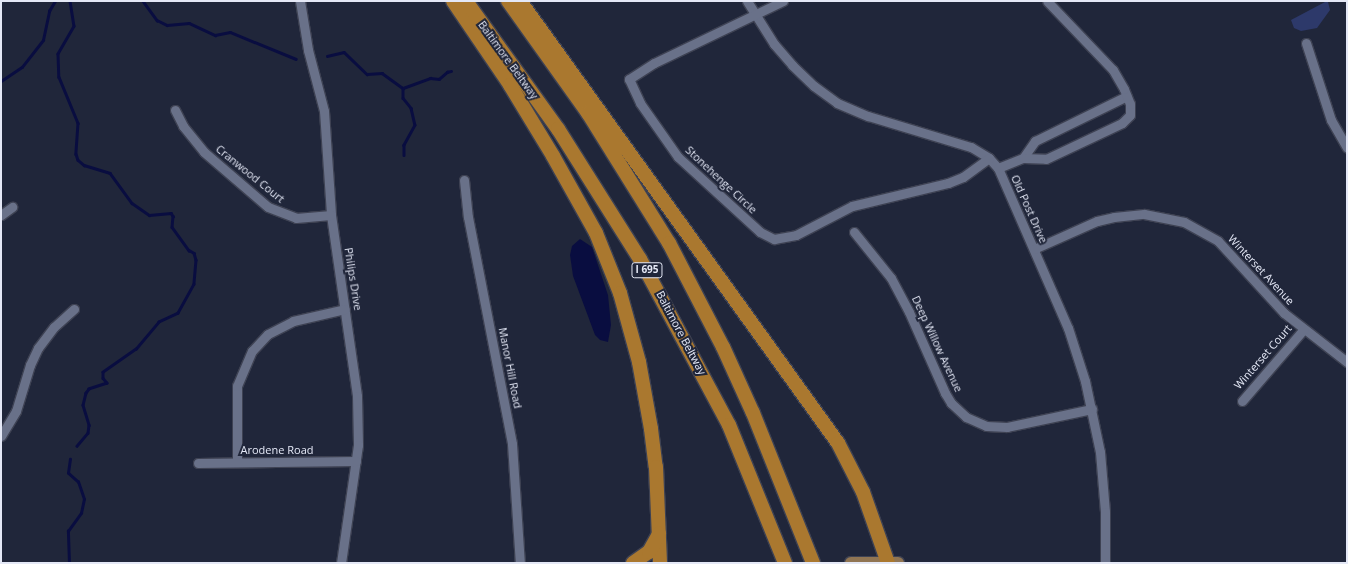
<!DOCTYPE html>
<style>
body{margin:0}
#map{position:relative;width:1348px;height:564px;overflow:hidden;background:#20263a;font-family:"Open Sans",sans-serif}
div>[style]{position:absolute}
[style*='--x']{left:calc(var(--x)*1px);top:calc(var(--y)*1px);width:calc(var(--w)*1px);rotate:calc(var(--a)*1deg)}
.green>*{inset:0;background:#2d396a}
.water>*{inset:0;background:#090d40}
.stream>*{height:2.5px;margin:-1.25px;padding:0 1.25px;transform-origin:1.25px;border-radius:1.25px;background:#090d40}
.roads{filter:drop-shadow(1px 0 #3e4253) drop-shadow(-1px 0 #3e4253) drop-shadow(0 1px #3e4253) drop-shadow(0 -1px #3e4253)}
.minor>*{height:9px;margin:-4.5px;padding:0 4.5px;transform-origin:4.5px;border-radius:4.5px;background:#697189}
.major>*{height:12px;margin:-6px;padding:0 6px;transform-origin:6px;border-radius:6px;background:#907553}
.highway>*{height:14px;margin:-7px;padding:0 7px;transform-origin:7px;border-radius:7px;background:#aa782f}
span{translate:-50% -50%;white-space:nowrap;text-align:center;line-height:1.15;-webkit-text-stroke:4px #20263a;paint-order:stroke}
.shield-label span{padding:1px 3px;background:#20263a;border:1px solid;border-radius:3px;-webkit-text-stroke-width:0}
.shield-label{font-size:10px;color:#e4e8f6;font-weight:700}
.street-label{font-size:11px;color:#e4e8f6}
.frame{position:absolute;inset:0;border:2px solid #e4e8f6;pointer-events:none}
</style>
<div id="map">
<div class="green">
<div style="clip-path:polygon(1325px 2px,1328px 2px,1330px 10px,1317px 28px,1301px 31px,1294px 28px,1291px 20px)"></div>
</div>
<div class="water">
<div style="clip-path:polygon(580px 239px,592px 247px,608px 295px,611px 325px,608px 342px,600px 340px,595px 335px,573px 276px,570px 255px,572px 246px)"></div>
</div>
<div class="stream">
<div style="--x:70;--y:1;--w:25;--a:81"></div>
<div style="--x:74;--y:26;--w:32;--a:120"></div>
<div style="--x:58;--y:54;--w:23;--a:88"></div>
<div style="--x:59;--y:77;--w:50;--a:67.6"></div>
<div style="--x:78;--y:123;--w:31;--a:94"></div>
<div style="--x:76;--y:154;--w:6;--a:72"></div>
<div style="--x:78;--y:160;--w:8;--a:40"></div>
<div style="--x:84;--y:165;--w:27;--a:17"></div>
<div style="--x:110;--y:173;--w:37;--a:54"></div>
<div style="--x:132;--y:203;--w:21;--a:35"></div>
<div style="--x:149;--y:215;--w:22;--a:-5"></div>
<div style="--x:171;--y:213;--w:4;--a:56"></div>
<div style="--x:173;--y:216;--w:11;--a:95"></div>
<div style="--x:172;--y:227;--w:29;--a:54"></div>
<div style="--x:189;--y:250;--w:6;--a:31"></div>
<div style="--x:194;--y:253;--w:7;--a:74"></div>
<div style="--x:196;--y:260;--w:24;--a:95"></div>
<div style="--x:194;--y:284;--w:33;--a:119"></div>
<div style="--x:178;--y:313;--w:21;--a:155"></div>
<div style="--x:159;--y:322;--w:35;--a:130"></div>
<div style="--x:136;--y:349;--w:40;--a:145.1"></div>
<div style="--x:103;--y:372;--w:6;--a:90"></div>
<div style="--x:103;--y:378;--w:6;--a:51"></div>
<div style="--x:107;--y:383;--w:19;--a:162"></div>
<div style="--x:89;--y:389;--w:5;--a:127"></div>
<div style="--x:86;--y:393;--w:12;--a:104"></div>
<div style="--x:83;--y:405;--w:21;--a:73"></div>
<div style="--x:89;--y:425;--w:8;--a:97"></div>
<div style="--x:88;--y:433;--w:17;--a:130"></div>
<div style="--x:143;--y:1;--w:24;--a:54"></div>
<div style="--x:157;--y:20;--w:11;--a:27"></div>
<div style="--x:167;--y:25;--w:22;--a:-5"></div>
<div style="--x:189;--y:23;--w:29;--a:25"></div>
<div style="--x:215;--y:35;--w:15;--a:-11"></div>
<div style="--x:230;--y:32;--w:71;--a:22.2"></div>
<div style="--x:327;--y:56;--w:17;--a:-13"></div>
<div style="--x:344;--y:52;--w:32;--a:44"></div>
<div style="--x:367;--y:74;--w:15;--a:-4"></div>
<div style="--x:382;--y:73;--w:26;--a:36"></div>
<div style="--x:1;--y:81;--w:25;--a:-34"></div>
<div style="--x:22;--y:67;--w:34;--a:-52"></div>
<div style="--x:43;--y:40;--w:30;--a:-78"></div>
<div style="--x:49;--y:11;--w:12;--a:-59"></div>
<div style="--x:403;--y:88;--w:10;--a:90"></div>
<div style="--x:403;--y:98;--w:13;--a:51"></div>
<div style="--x:411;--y:108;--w:17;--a:77"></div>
<div style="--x:415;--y:125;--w:23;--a:119"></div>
<div style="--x:404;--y:145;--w:10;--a:90"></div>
<div style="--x:403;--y:88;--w:29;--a:-20"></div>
<div style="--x:430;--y:78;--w:9;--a:6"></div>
<div style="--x:439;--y:79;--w:11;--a:-41"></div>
<div style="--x:447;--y:72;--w:4;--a:-14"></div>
<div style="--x:69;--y:563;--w:32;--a:-92"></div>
<div style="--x:68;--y:531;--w:22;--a:-54"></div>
<div style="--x:81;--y:513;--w:14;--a:-78"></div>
<div style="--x:84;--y:499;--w:18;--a:-109"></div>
<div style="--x:78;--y:482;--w:13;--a:-138"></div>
<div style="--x:68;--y:473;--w:14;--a:-82"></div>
</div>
<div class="roads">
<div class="minor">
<div style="--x:300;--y:1;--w:50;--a:80.7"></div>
<div style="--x:308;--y:50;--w:63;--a:75.3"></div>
<div style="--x:324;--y:111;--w:104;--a:86.1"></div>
<div style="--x:331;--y:215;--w:183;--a:81.8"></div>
<div style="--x:357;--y:396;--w:49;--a:88.8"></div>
<div style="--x:358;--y:445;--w:119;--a:98.2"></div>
<div style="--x:747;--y:1;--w:51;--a:57.9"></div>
<div style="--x:774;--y:44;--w:28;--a:49"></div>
<div style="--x:792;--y:65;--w:30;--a:44"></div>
<div style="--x:814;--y:86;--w:29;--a:36"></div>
<div style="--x:837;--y:103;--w:34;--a:23"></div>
<div style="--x:868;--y:116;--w:108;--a:16.8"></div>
<div style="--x:971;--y:147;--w:21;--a:31"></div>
<div style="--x:989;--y:158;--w:13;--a:48"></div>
<div style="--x:998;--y:168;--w:175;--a:66.4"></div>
<div style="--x:1068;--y:328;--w:56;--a:72.2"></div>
<div style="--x:1085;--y:381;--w:73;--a:78.1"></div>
<div style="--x:1100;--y:452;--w:60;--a:85.2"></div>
<div style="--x:1105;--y:512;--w:51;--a:90"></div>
<div style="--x:783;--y:1;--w:143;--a:154.3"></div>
<div style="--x:654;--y:63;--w:30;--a:147"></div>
<div style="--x:629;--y:79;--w:26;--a:65"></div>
<div style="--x:640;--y:103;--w:66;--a:54.9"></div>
<div style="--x:678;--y:157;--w:111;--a:42.4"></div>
<div style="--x:760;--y:232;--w:16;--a:27"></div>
<div style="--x:774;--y:239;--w:22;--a:-10"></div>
<div style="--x:796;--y:235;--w:63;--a:-27.4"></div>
<div style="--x:852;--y:206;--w:99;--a:-13.5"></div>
<div style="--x:948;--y:183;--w:16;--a:-22"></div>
<div style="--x:963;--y:177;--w:32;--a:-36"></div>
<div style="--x:1306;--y:43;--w:81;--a:72"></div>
<div style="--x:1331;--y:120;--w:32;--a:60"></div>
<div style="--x:175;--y:110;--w:18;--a:63"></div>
<div style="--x:183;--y:126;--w:33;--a:51"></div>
<div style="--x:204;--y:152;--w:84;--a:40.7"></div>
<div style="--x:268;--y:207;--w:30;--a:21"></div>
<div style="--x:296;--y:218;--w:35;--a:-5"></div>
<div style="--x:1023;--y:158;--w:21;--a:-55"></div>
<div style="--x:1035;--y:141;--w:102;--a:-26.1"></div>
<div style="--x:998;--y:168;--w:27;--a:-22"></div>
<div style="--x:1023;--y:158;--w:23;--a:2"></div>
<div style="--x:1046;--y:159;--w:84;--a:-25.3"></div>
<div style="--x:1122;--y:123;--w:11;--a:-45"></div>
<div style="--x:1130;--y:115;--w:11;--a:-90"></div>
<div style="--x:1130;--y:104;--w:16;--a:-112"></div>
<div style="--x:1124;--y:89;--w:22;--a:-120"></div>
<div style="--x:1113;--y:70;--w:95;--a:-133.7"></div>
<div style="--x:464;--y:180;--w:37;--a:84"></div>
<div style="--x:468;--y:217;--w:231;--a:79"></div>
<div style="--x:512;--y:444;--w:119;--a:86.2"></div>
<div style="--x:1;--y:215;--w:14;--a:-36"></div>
<div style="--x:854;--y:232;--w:59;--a:51.2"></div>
<div style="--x:891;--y:278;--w:38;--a:62"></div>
<div style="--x:909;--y:312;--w:89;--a:66"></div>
<div style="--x:945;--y:393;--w:12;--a:59"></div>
<div style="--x:951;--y:403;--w:21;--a:43"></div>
<div style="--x:966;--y:417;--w:22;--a:24"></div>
<div style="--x:986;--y:426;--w:21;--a:3"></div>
<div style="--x:1007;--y:427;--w:87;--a:-12"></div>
<div style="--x:1034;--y:249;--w:69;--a:-24"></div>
<div style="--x:1097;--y:221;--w:17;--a:-13"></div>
<div style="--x:1114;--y:217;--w:30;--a:-6"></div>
<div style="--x:1144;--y:214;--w:41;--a:11.3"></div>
<div style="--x:1184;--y:222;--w:39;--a:29"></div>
<div style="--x:1218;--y:241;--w:98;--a:47.5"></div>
<div style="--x:1284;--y:313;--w:80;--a:37.9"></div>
<div style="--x:1242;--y:401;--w:94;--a:-49.3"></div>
<div style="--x:1;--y:436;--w:29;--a:-59"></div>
<div style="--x:16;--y:411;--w:48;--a:-73.1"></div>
<div style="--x:30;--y:365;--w:19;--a:-65"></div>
<div style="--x:38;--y:348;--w:26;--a:-53"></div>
<div style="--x:54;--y:327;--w:27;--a:-42"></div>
<div style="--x:237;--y:462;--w:76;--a:-90"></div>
<div style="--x:237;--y:386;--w:38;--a:-67"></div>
<div style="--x:252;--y:351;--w:23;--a:-47"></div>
<div style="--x:268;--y:334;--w:28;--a:-27"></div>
<div style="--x:293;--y:321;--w:53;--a:-13"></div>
<div style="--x:198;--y:463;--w:158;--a:-0.7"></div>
</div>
<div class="major">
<div style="--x:851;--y:563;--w:47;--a:0"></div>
</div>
<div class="highway">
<div style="--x:453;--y:1;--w:102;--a:55.8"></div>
<div style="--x:510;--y:85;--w:83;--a:58.8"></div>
<div style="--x:553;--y:156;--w:88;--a:60.8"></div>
<div style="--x:596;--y:233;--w:65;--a:68.2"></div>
<div style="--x:620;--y:293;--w:72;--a:74.6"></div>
<div style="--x:639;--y:362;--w:68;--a:79.8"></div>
<div style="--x:651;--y:429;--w:38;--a:83"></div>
<div style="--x:656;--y:467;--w:96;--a:87.6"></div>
<div style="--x:466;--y:1;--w:158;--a:54.3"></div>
<div style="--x:558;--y:129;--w:154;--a:57.8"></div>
<div style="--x:640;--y:259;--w:188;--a:61.8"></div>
<div style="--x:729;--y:425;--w:149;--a:67.9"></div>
<div style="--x:508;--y:1;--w:138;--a:54.5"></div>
<div style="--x:588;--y:113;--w:153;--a:58.1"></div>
<div style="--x:669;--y:243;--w:117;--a:62.6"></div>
<div style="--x:723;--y:347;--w:72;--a:65.6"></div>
<div style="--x:753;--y:413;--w:162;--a:68.2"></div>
<div style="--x:520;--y:1;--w:545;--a:54.27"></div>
<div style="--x:838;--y:443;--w:55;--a:63"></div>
<div style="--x:863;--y:492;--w:75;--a:70.6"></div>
<div style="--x:633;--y:563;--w:19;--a:-35"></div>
<div style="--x:649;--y:552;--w:21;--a:-61"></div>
</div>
</div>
<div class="shield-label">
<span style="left:647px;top:270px">I 695</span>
</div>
<div class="street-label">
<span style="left:508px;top:60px;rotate:54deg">Baltimore Beltway</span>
<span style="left:250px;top:174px;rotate:39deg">Cranwood Court</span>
<span style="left:721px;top:180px;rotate:43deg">Stonehenge Circle</span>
<span style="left:1029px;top:209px;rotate:66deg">Old Post Drive</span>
<span style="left:1261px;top:270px;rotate:47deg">Winterset Avenue</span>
<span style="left:353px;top:279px;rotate:81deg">Philips Drive</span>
<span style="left:681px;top:333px;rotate:62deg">Baltimore Beltway</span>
<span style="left:937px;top:344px;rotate:65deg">Deep Willow Avenue</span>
<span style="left:1263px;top:357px;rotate:-49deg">Winterset Court</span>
<span style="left:510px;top:368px;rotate:79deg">Manor Hill Road</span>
<span style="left:277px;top:450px">Arodene Road</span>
</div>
<div class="frame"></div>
</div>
